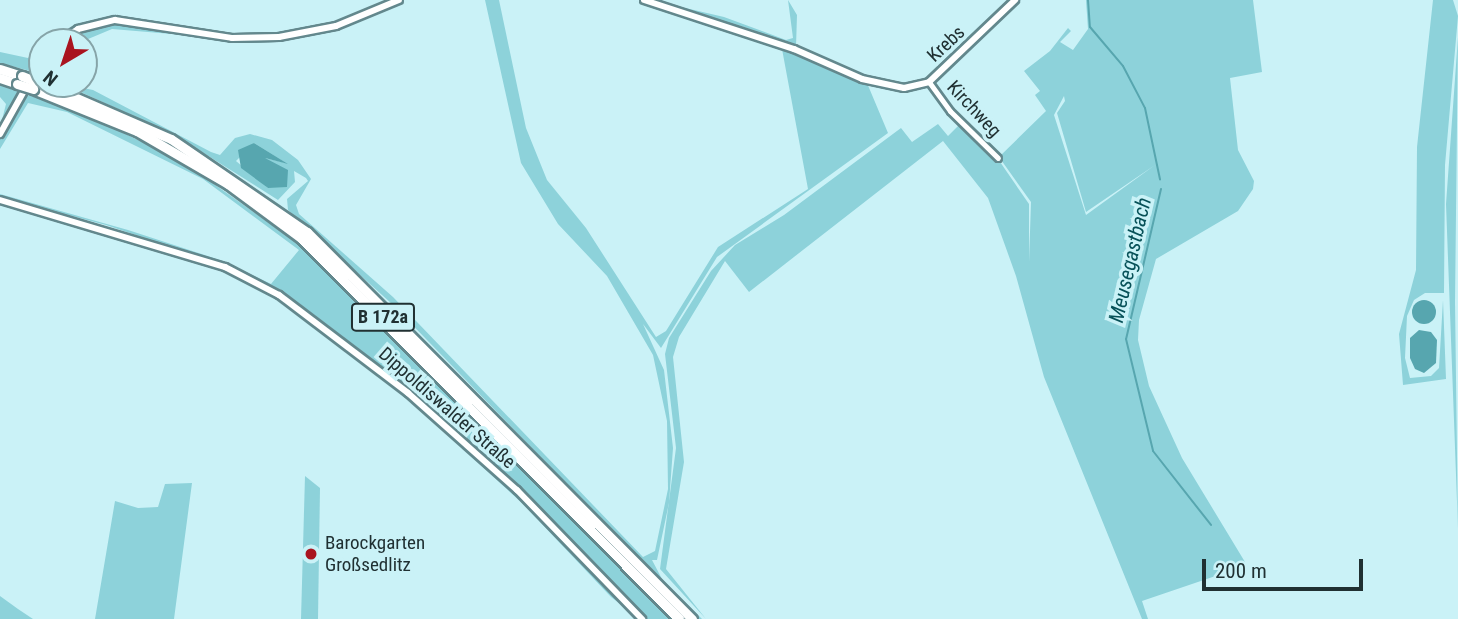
<!DOCTYPE html>
<meta charset="utf-8">
<style>
body{margin:0}
#map{position:relative;width:1458px;height:619px;overflow:hidden;background:#caf2f7;font-family:"Roboto Condensed",sans-serif}
div>[style]{position:absolute}
[style*='--x']{left:calc(var(--x)*1px);top:calc(var(--y)*1px);width:calc(var(--w)*1px);rotate:calc(var(--a)*1deg)}
.green>*{inset:0;background:#8dd2da}
.water>*{inset:0;background:#57a6af}
.round{border-radius:50%}
.stream>*{height:2px;margin:-1px;padding:0 1px;transform-origin:1px;border-radius:1px;background:#57a6af}
.roads{filter:drop-shadow(2px 0 #63888d) drop-shadow(-2px 0 #63888d) drop-shadow(0 2px #63888d) drop-shadow(0 -2px #63888d)}
.minor>*{height:5px;margin:-2.5px;padding:0 2.5px;transform-origin:2.5px;border-radius:2.5px;background:#fff}
.tertiary>*{height:6px;margin:-3px;padding:0 3px;transform-origin:3px;border-radius:3px;background:#fff}
.trunk>*{height:9px;margin:-4.5px;padding:0 4.5px;transform-origin:4.5px;border-radius:4.5px;background:#fff}
.bridges{filter:drop-shadow(2px 0 #63888d) drop-shadow(-2px 0 #63888d) drop-shadow(0 2px #63888d) drop-shadow(0 -2px #63888d)}
.trunk-bridge>*{height:9px;margin:-4.5px;padding:0 4.5px;transform-origin:4.5px;border-radius:4.5px;background:#fff}
.dots>*{width:19px;height:19px;translate:-50% -50%;box-sizing:border-box;border:4px solid #caf2f7;border-radius:50%}
span{translate:-50% -50%;white-space:nowrap;text-align:center;line-height:1.15;-webkit-text-stroke:7px #caf2f7;paint-order:stroke}
.shield-label span{padding:2px 5px;background:#caf2f7;border:2px solid;border-radius:5px;-webkit-text-stroke-width:0}
.shield-label{font-size:18px;color:#203032;font-weight:700}
.street-label{font-size:19px;color:#203032}
.poi-label{font-size:19px;color:#203032}
.left{translate:0 -50%;text-align:left}
.water-label{font-size:21px;color:#075158;font-style:italic}
.north{position:absolute;left:28px;top:28px;width:70px;height:70px;box-sizing:border-box;background:#caf2f7;border:2px solid #86a4a8;border-radius:50%;rotate:219deg;font-size:19px;font-weight:700;line-height:28px;text-align:center;color:#203032}
.north::after{content:'';display:block;margin:auto;width:24px;height:32px;background:#a9141f;clip-path:polygon(50% 0,100% 100%,50% 72%,0 100%)}
.scale{position:absolute;left:1202px;top:559px;width:161px;height:32px;box-sizing:border-box;border:4px solid #203032;border-top:0;padding-left:9px;font-size:21px;line-height:24px;white-space:nowrap;color:#203032;-webkit-text-stroke:5px #caf2f7;paint-order:stroke}
</style>
<div id="map">
<div class="green">
<div style="clip-path:polygon(evenodd,485px 0,499px 0,526px 128px,547px 180px,586px 228px,656px 337px,666px 331px,718px 247px,808px 189px,782px 49px,632px 0,795px 51px,867px 83px,888px 133px,717px 257px,661px 348px,643px 324px,664px 370px,673px 448px,669px 503px,657px 560px,652px 560px,662px 579px,702px 619px,698px 619px,392px 304px,288px 210px,287px 199px,308px 181px,306px 178px,294px 171px,295px 182px,278px 200px,175px 135px,63px 84px,93px 90px,211px 152px,220px 155px,235px 138px,250px 134px,272px 140px,298px 160px,311px 179px,296px 205px,299px 214px,393px 297px,643px 557px,655px 551px,668px 489px,667px 421px,653px 355px,607px 276px,558px 224px,521px 163px,485px 0,254px 143px,286px 163px,265px 158px,268px 188px,236px 161px,254px 143px)"></div>
<div style="clip-path:polygon(651px 0,724px 17px,786px 40px,793px 38px,788px 0,797px 15px,796px 47px)"></div>
<div style="clip-path:polygon(evenodd,1086px 0,1253px 0,1262px 72px,1230px 78px,1238px 150px,1254px 181px,1253px 189px,1238px 211px,1156px 259px,1139px 320px,1138px 340px,1149px 386px,1182px 458px,1245px 562px,1242px 567px,1142px 601px,1148px 619px,1142px 619px,1044px 377px,1016px 276px,988px 198px,943px 141px,749px 292px,725px 261px,679px 337px,673px 357px,684px 462px,666px 569px,706px 619px,660px 569px,676px 448px,665px 354px,669px 338px,711px 271px,735px 245px,784px 215px,901px 128px,912px 142px,938px 124px,948px 136px,961px 123px,998px 159px,1029px 204px,1029px 262px,1031px 202px,999px 157px,1046px 111px,1035px 95px,1040px 91px,1024px 71px,1050px 51px,1068px 28px,1071px 31px,1060px 42px,1073px 50px,1088px 29px,1086px 0,1064px 96px,1065px 101px,1057px 113px,1086px 212px,1155px 165px,1086px 215px,1054px 115px,1064px 96px)"></div>
<div style="clip-path:polygon(1433px 0,1453px 0,1458px 16px,1445px 165px,1444px 293px,1425px 293px,1414px 300px,1407px 316px,1405px 358px,1410px 378px,1431px 376px,1439px 368px,1443px 300px,1446px 379px,1403px 385px,1399px 334px,1416px 270px,1417px 147px)"></div>
<div style="clip-path:polygon(115px 23px,132px 24px,184px 35px,112px 29px,81px 42px,62px 42px,85px 29px)"></div>
<div style="clip-path:polygon(1458px 37px,1455px 302px,1458px 529px,1446px 204px)"></div>
<div style="clip-path:polygon(42px 46px,30px 71px,0 63px,0 52px,28px 58px)"></div>
<div style="clip-path:polygon(0 85px,19px 92px,0 128px,6px 104px,0 97px)"></div>
<div style="clip-path:polygon(24px 94px,69px 107px,180px 160px,303px 247px,671px 619px,646px 619px,551px 522px,412px 393px,273px 288px,225px 265px,106px 225px,0 197px,0 194px,128px 230px,223px 261px,271px 284px,299px 250px,203px 179px,67px 112px,28px 103px,0 149px,0 138px)"></div>
<div style="clip-path:polygon(278px 297px,375px 368px,409px 397px,525px 501px,640px 619px,611px 597px,523px 504px,401px 392px)"></div>
<div style="clip-path:polygon(305px 476px,320px 488px,318px 619px,301px 619px)"></div>
<div style="clip-path:polygon(192px 483px,174px 619px,95px 619px,115px 501px,138px 508px,158px 507px,165px 484px)"></div>
<div style="clip-path:polygon(0 596px,18px 609px,33px 619px,0 619px)"></div>
</div>
<div class="water">
<div style="clip-path:polygon(254px 143px,288px 164px,265px 158px,288px 170px,287px 187px,268px 188px,241px 168px,238px 150px)"></div>
<div class="round" style="left:1412px;top:300px;width:24px;height:24px"></div>
<div style="clip-path:polygon(1419px 330px,1431px 332px,1437px 340px,1436px 363px,1424px 373px,1415px 369px,1410px 358px,1410px 338px)"></div>
</div>
<div class="stream">
<div style="--x:1088;--y:0;--w:27;--a:86"></div>
<div style="--x:1090;--y:27;--w:51;--a:49.8"></div>
<div style="--x:1123;--y:66;--w:47;--a:62.4"></div>
<div style="--x:1145;--y:108;--w:73;--a:78.1"></div>
<div style="--x:1161;--y:189;--w:154;--a:103.1"></div>
<div style="--x:1126;--y:339;--w:115;--a:76.4"></div>
<div style="--x:1153;--y:451;--w:94;--a:51.9"></div>
</div>
<div class="roads">
<div class="minor">
<div style="--x:929;--y:82;--w:36;--a:54"></div>
<div style="--x:950;--y:111;--w:67;--a:44.4"></div>
</div>
<div class="tertiary">
<div style="--x:644;--y:0;--w:158;--a:18.1"></div>
<div style="--x:794;--y:49;--w:74;--a:23.8"></div>
<div style="--x:862;--y:79;--w:43;--a:12.1"></div>
<div style="--x:904;--y:88;--w:26;--a:-13"></div>
<div style="--x:929;--y:82;--w:119;--a:-43.6"></div>
<div style="--x:58;--y:42;--w:24;--a:-33"></div>
<div style="--x:78;--y:29;--w:38;--a:-14"></div>
<div style="--x:115;--y:20;--w:118;--a:8.7"></div>
<div style="--x:232;--y:38;--w:47;--a:-1.2"></div>
<div style="--x:279;--y:37;--w:58;--a:-10.9"></div>
<div style="--x:336;--y:26;--w:68;--a:-22.4"></div>
<div style="--x:0;--y:134;--w:86;--a:-60.8"></div>
<div style="--x:0;--y:200;--w:235;--a:16.6"></div>
<div style="--x:225;--y:267;--w:61;--a:27.4"></div>
<div style="--x:279;--y:295;--w:162;--a:37.2"></div>
<div style="--x:408;--y:393;--w:146;--a:41.7"></div>
<div style="--x:517;--y:490;--w:180;--a:45.9"></div>
</div>
<div class="trunk">
<div style="--x:0;--y:69;--w:23;--a:18"></div>
<div style="--x:0;--y:78;--w:18;--a:19"></div>
<div style="--x:44;--y:84;--w:138;--a:23.4"></div>
<div style="--x:171;--y:139;--w:165;--a:34.4"></div>
<div style="--x:307;--y:232;--w:546;--a:45.15"></div>
<div style="--x:33;--y:89;--w:112;--a:22"></div>
<div style="--x:137;--y:131;--w:105;--a:30.2"></div>
<div style="--x:228;--y:184;--w:91;--a:36.5"></div>
<div style="--x:301;--y:238;--w:537;--a:45.23"></div>
</div>
</div>
<div class="bridges">
<div class="trunk-bridge">
<div style="--x:22;--y:76;--w:16;--a:22"></div>
<div style="--x:17;--y:84;--w:17;--a:17"></div>
</div>
</div>
<div class="dots">
<div style="left:311px;top:554px;background:#a9141f"></div>
</div>
<div class="shield-label">
<span style="left:383px;top:317px">B 172a</span>
</div>
<div class="street-label">
<span style="left:946px;top:44px;rotate:-43deg">Krebs</span>
<span style="left:974px;top:109px;rotate:47deg">Kirchweg</span>
<span style="left:447px;top:408px;rotate:41deg">Dippoldiswalder Straße</span>
</div>
<div class="poi-label">
<span class="left" style="left:325px;top:554px">Barockgarten<br>Großsedlitz</span>
</div>
<div class="water-label">
<span style="left:1130px;top:260px;rotate:-77deg">Meusegastbach</span>
</div>
<div class="north">N</div>
<div class="scale">200 m</div>
</div>
